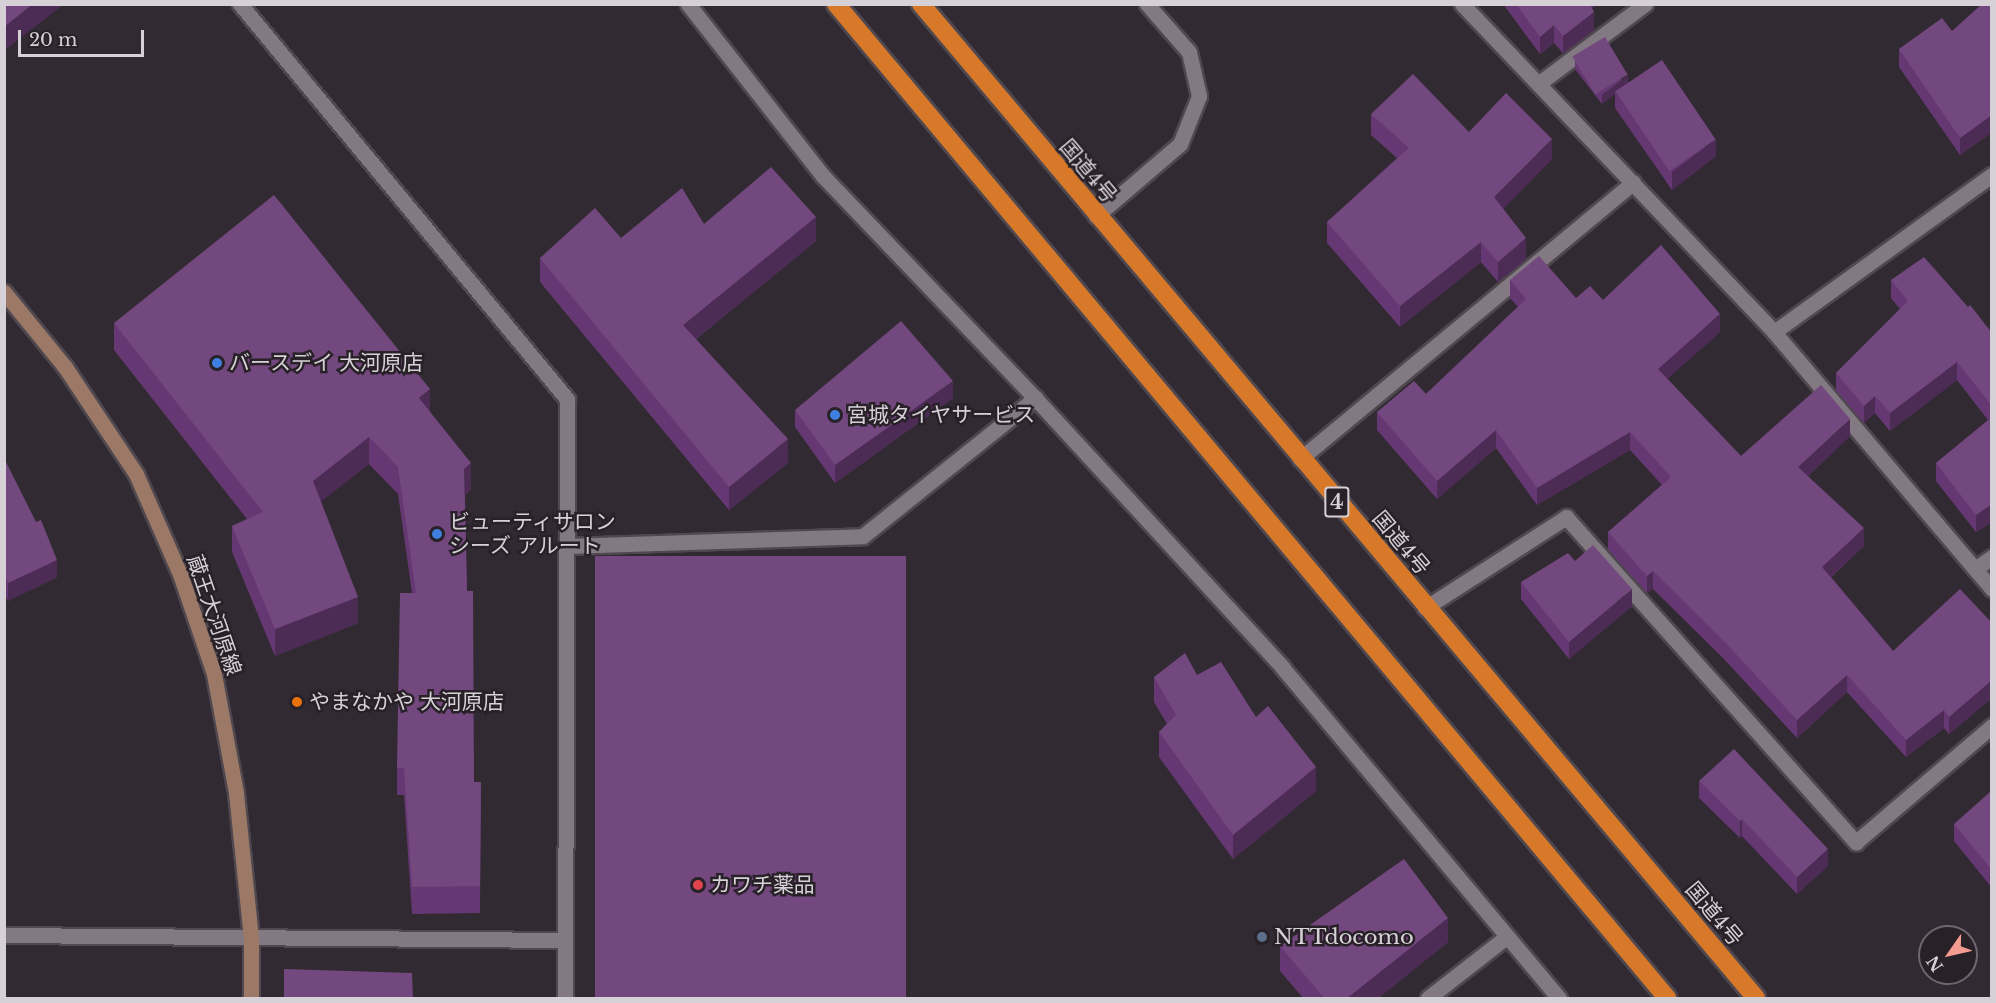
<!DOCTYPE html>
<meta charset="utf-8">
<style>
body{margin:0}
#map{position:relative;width:1996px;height:1003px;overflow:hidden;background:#322a32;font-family:"Libre Baskerville","Noto Sans JP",serif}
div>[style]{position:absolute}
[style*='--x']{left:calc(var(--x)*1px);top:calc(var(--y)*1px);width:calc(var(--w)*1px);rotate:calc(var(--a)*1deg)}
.roads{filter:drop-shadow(2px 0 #4f484f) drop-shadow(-2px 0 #4f484f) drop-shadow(0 2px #4f484f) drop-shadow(0 -2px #4f484f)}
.street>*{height:15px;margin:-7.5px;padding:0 7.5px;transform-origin:7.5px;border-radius:7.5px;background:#827982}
.secondary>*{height:15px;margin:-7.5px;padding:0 7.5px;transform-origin:7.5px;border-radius:7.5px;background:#9c7967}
.highway>*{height:18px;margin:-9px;padding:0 9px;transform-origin:9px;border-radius:9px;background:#d77929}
.wall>*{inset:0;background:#663873}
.shaded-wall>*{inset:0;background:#4c2b55}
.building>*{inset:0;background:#72487e;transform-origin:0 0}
.dots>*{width:16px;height:16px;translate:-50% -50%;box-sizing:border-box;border:3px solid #282128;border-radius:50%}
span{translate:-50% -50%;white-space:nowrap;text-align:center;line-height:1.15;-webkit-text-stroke:5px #282128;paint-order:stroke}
.shield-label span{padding:2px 4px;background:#282128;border:2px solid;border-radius:4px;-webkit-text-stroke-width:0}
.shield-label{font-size:20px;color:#d6d1d6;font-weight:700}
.street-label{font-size:21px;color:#d6d1d6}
.poi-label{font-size:21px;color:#d6d1d6}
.left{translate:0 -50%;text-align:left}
.frame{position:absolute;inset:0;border:6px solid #d6d1d6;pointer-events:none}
.north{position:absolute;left:1918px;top:925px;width:60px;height:60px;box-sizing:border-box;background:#282128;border:2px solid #6e676e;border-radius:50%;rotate:236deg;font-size:16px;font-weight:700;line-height:24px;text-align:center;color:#d6d1d6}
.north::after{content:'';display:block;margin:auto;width:21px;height:27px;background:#f59c91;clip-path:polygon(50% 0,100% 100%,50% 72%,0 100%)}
.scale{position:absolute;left:18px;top:30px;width:126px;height:27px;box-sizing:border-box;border:3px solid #d6d1d6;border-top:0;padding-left:8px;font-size:18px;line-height:21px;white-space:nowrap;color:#d6d1d6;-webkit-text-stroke:4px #282128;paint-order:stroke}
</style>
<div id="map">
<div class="roads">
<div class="street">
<div style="--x:240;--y:4;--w:513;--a:50.38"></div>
<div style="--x:567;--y:399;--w:599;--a:90.19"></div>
<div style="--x:688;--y:4;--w:219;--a:51.9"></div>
<div style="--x:823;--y:176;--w:307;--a:46.3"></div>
<div style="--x:1035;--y:398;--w:365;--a:47.4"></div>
<div style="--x:1282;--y:667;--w:432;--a:50.1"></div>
<div style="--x:1462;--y:4;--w:453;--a:46.4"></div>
<div style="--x:1774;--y:332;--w:337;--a:49.7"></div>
<div style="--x:1538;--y:84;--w:134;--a:-36.8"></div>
<div style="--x:1096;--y:216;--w:111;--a:-40.6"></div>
<div style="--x:1180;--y:144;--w:52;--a:-68.4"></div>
<div style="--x:1199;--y:96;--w:45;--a:-102.8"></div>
<div style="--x:1189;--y:52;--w:64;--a:-131.2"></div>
<div style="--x:1774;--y:332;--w:269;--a:-35.8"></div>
<div style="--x:1300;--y:459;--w:433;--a:-39.7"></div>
<div style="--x:567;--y:546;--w:296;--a:-1.9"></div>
<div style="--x:863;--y:536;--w:221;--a:-38.7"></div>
<div style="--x:1975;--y:569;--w:21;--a:-35"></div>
<div style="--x:1425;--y:608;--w:168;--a:-32.8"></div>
<div style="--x:1566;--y:517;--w:436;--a:48.3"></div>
<div style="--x:1856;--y:842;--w:179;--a:-40.5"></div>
<div style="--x:4;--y:935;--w:561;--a:0.51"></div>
<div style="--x:1428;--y:998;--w:99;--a:-38"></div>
</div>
<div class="secondary">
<div style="--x:4;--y:292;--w:97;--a:50.9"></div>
<div style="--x:65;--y:367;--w:128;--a:56.4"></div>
<div style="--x:136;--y:474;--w:109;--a:66.3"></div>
<div style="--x:180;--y:574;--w:106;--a:71.2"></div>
<div style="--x:214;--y:674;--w:121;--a:79.5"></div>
<div style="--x:236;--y:793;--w:147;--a:84.1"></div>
<div style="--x:251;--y:939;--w:59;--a:90"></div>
</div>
<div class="highway">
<div style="--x:836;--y:4;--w:1296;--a:50.1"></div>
<div style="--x:921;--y:4;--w:1298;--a:49.97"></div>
</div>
</div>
<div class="wall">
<div style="clip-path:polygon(1503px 4px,1598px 4px,1592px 8px,1594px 30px,1563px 53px,1554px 43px,1540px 54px)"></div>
<div style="clip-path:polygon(1992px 4px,1992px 132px,1960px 155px,1899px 67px,1899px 49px,1952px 31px)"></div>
<div style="clip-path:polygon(1575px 60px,1628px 82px,1716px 156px,1672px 190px,1615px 108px,1615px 94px,1602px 104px,1575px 69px)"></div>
<div style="clip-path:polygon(1371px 114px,1469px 132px,1552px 159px,1503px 209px,1526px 259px,1498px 282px,1481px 262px,1400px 327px,1327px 243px,1327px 222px,1397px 158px,1371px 135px)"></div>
<div style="clip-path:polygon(704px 224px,816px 241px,696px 339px,788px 463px,729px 510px,540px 282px,540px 258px,621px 238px)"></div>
<div style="clip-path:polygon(1510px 280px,1576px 298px,1603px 300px,1720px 332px,1667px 379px,1741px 456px,1850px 436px,1808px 476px,1864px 546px,1831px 577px,1893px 651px,1992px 623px,1992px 698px,1949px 734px,1944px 728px,1906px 757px,1847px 692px,1797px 738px,1723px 658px,1653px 589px,1647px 593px,1608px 549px,1608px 532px,1662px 485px,1630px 450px,1537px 505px,1496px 448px,1437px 499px,1377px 430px,1377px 412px,1426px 394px,1518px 307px,1510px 298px)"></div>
<div style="clip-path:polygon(1891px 280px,1968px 307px,1992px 333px,1992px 522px,1976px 532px,1936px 481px,1936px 463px,1988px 420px,1957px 380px,1890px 431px,1875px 413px,1864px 423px,1836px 390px,1836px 373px,1900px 309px,1891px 298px)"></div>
<div style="clip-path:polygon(114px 323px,430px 412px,471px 490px,465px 495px,467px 591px,474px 782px,481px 782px,480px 913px,412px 914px,404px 795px,397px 795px,397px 768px,412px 593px,398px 494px,369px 464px,321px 501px,358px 623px,275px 656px,232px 552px,232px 526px,247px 519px,114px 350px)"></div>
<div style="clip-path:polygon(953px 398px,835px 483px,795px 427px,795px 410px)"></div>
<div style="clip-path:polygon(4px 458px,57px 577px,8px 601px,4px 593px)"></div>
<div style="clip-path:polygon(1521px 582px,1632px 606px,1569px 659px,1521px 599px)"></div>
<div style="clip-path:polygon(1197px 675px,1256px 717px,1316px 791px,1233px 859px,1159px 757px,1159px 732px,1167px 724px,1154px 702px,1154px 677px)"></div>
<div style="clip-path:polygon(1699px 781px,1828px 866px,1797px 894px,1742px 836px,1740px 838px,1699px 798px)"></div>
<div style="clip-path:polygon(1992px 793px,1992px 888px,1954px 841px,1954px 824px)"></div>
<div style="clip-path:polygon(1448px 942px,1377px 999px,1304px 999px,1280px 971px,1280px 946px)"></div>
</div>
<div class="shaded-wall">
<div style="clip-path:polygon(33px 4px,64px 4px,4px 51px,4px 27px)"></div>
<div style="clip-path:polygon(1587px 4px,1598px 4px,1591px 9px)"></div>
<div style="clip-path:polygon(1594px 12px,1594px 30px,1563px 53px,1563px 36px)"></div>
<div style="clip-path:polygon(1554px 25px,1554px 43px,1540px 54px,1540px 37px)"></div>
<div style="clip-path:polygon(1628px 75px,1628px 84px,1615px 91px,1615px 94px,1602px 104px,1602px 95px)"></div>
<div style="clip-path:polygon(1992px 115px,1992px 132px,1960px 155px,1960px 138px)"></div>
<div style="clip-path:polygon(1552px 139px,1552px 159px,1494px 218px,1494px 197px)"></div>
<div style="clip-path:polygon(1716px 139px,1716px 156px,1672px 190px,1672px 172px)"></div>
<div style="clip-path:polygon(816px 217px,816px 241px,683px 349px,683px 325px)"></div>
<div style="clip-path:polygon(1526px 238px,1526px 259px,1498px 282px,1498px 262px)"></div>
<div style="clip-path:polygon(1481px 242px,1481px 262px,1400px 327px,1400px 306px)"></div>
<div style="clip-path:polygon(1720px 314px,1720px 332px,1658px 387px,1658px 369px)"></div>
<div style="clip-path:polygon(1957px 362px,1957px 380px,1890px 431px,1890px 413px)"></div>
<div style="clip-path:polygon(953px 381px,953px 398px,835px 483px,835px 465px)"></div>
<div style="clip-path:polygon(430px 389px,430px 416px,419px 398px)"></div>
<div style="clip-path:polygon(1875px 396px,1875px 413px,1864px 423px,1864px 406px)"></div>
<div style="clip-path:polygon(1850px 419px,1850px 436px,1798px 485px,1798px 467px)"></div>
<div style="clip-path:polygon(1496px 430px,1496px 448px,1437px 499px,1437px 481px)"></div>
<div style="clip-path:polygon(1630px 432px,1630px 450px,1537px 505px,1537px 488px)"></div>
<div style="clip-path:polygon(369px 437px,369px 464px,313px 508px,313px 481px)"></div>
<div style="clip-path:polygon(788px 439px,788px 463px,729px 510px,729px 487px)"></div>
<div style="clip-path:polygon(471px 463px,471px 490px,464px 495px,464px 469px)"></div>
<div style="clip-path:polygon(1992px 504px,1992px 522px,1976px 532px,1976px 515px)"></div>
<div style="clip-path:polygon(1864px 528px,1864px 546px,1822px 584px,1822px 567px)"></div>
<div style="clip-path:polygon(57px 560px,57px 577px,8px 601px,8px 583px)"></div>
<div style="clip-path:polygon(1653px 571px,1653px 589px,1647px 593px,1647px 576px)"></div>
<div style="clip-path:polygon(1632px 589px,1632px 606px,1569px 659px,1569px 642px)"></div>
<div style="clip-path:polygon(358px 597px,358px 623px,275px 656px,275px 629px)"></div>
<div style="clip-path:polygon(1847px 675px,1847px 692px,1797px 738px,1797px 720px)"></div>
<div style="clip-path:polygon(1992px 680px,1992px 698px,1949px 734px,1949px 717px)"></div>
<div style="clip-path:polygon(1944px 710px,1944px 728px,1906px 757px,1906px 740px)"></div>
<div style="clip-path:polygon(1316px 767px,1316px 791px,1233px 859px,1233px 835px)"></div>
<div style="clip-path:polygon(1742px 819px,1742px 836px,1740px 838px,1740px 821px)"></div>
<div style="clip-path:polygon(1828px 849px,1828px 866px,1797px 894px,1797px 877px)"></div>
<div style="clip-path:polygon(1448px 918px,1448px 942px,1377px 999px,1346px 999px)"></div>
</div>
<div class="building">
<div style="clip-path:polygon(4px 4px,33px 4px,4px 27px)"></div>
<div style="clip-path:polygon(1516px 4px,1590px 4px,1594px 12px,1563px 36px,1554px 25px,1540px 37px)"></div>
<div style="clip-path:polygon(1982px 4px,1992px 4px,1992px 115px,1960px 138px,1899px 49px,1942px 18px,1952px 31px)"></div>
<div style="left:1605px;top:37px;width:44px;height:38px;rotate:59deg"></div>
<div style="left:1662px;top:60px;width:96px;height:56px;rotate:56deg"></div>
<div style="clip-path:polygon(1413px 74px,1469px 132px,1506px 93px,1552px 139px,1494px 197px,1526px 238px,1498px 262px,1481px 242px,1400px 306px,1327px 222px,1409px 148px,1371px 114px)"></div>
<div style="clip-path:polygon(771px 167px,816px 217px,683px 325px,788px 439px,729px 487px,540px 258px,595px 208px,621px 238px,682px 188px,704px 224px)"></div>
<div style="clip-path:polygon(274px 195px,430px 389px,419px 398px,471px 463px,464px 469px,467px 591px,473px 591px,474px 782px,481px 782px,480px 886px,412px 887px,404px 768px,397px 768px,400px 593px,416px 593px,398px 467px,369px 437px,313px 481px,358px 597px,275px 629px,232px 526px,263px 512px,114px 323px)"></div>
<div style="clip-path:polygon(1661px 245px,1720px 314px,1658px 369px,1741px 456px,1821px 385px,1850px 419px,1798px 467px,1864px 528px,1822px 567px,1893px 651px,1960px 589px,1992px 623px,1992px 680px,1949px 717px,1944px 710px,1906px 740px,1847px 675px,1797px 720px,1723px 640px,1653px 571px,1647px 576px,1608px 532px,1671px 477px,1630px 432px,1537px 488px,1496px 430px,1437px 481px,1377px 412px,1414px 381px,1426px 394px,1526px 299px,1510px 280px,1539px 256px,1576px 298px,1590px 286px,1603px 300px)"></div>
<div style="clip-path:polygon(1924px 257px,1968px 307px,1970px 305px,1992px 333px,1992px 406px,1957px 362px,1890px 413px,1875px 396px,1864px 406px,1836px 373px,1908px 301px,1891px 280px)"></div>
<div style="clip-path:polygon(901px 321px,953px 381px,835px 465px,795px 410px)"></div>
<div style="clip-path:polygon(1992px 417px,1992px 504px,1976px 515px,1936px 463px)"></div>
<div style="clip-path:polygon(4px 458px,36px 522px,41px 520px,57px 560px,8px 583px,4px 576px)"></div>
<div style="clip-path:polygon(1593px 545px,1632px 589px,1569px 642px,1521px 582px,1568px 553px,1575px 561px)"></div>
<div style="left:595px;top:556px;width:311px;height:443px"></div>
<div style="clip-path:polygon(1185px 653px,1197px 675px,1221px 662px,1256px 717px,1268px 706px,1316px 767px,1233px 835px,1159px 732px,1176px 715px,1154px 677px)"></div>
<div style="clip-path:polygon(1734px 749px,1828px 849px,1797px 877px,1742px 819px,1740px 821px,1699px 781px)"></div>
<div style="clip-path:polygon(1990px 792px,1992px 793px,1992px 870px,1954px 824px)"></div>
<div style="clip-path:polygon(1404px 859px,1448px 918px,1346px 999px,1325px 999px,1280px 946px)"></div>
<div style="clip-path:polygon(284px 969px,412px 973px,413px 999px,284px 999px)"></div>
</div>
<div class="dots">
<div style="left:217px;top:363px;background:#3f7fe0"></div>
<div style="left:835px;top:415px;background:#3f7fe0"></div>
<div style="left:437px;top:534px;background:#3f7fe0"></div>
<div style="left:297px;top:702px;background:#e8710a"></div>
<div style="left:698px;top:885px;background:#e0444e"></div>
<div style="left:1262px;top:937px;background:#5c6f8a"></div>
</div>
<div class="shield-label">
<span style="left:1337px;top:502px">4</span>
</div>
<div class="street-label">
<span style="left:1088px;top:171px;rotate:50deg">国道4号</span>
<span style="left:1401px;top:543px;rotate:50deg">国道4号</span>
<span style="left:214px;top:615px;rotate:71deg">蔵王大河原線</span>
<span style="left:1714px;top:914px;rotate:50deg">国道4号</span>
</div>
<div class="poi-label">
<span class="left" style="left:229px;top:363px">バースデイ 大河原店</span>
<span class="left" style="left:847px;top:415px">宮城タイヤサービス</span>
<span class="left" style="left:449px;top:534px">ビューティサロン<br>シーズ アルート</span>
<span class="left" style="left:309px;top:702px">やまなかや 大河原店</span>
<span class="left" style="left:710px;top:885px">カワチ薬品</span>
<span class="left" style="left:1274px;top:937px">NTTdocomo</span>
</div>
<div class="frame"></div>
<div class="north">N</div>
<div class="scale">20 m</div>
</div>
